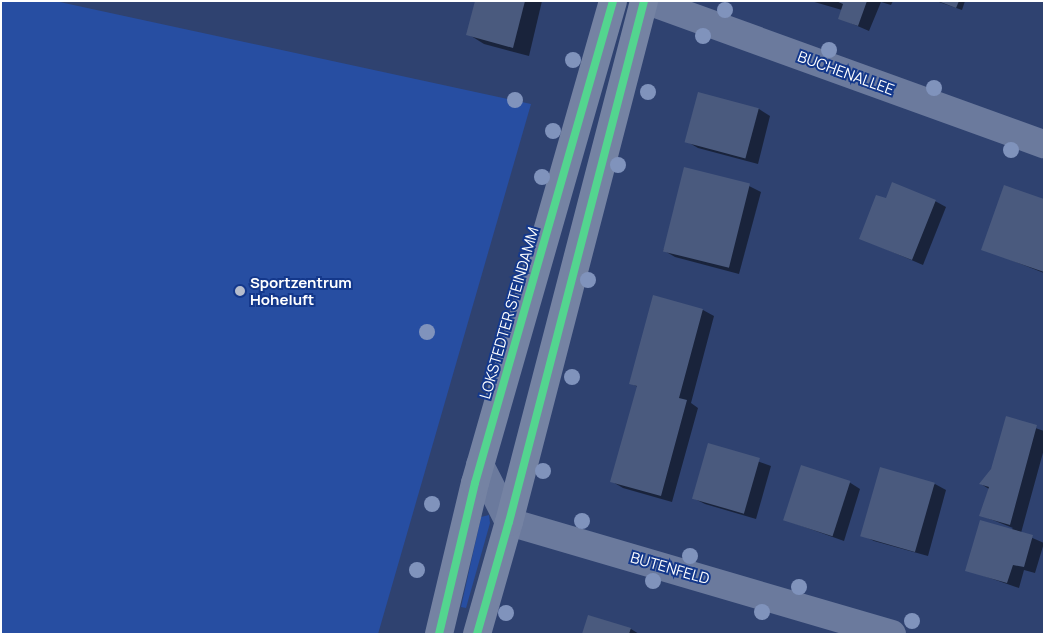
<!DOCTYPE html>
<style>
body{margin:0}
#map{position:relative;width:1045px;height:635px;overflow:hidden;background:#2f4270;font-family:Manrope,sans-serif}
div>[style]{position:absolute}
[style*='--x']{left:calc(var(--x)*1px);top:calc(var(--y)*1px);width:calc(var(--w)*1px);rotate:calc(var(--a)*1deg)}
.green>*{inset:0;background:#274ea2}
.shadow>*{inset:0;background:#0007}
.building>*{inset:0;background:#4a5a7e;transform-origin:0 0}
.street>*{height:28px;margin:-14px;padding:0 14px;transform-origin:14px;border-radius:14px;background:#6b7a9d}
.primary>*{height:28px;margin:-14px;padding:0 14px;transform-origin:14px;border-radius:14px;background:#7583a3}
.cycleway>*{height:8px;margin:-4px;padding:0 4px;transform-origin:4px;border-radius:4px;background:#53d58f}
.trees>*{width:16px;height:16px;margin:-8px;border-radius:50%;background:#8093bc}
.dots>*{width:14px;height:14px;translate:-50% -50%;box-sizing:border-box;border:2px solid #14388b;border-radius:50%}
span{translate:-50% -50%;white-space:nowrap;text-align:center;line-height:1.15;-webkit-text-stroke:4px #14388b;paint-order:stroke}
.street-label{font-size:15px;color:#fff}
.poi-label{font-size:15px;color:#fff;font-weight:700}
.left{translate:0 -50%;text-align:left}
.frame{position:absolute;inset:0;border:2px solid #fff;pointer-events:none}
</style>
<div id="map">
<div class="green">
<div style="clip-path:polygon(1px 1px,55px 1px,531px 104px,378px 634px,1px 634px)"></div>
<div style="clip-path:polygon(489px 515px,490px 523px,466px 608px,461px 607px,481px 517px)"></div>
</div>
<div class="shadow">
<div style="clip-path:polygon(476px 1px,542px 1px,529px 56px,484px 44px,468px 34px)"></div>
<div style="clip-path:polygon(811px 1px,893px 1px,891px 5px,881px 2px,869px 31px,839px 18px,842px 10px)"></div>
<div style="clip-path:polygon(936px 1px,965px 1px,962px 10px)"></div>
<div style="clip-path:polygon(699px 94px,759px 109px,770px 116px,758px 164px,698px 148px,686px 141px)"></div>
<div style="clip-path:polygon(749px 186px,761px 192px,739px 274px,675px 257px,663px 250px)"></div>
<div style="clip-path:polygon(886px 200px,935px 201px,946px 207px,923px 265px,860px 238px)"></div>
<div style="clip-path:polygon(1044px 200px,1044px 273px,983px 249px)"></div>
<div style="clip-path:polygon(654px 296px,703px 310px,714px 316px,691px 403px,698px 408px,672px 502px,623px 488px,611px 481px,638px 387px,630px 383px)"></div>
<div style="clip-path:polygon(1007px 418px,1044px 431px,1044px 449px,1021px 533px,1044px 543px,1035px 573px,1024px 570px,1019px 588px,967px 570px,1013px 528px,980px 515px,989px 489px,981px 484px,992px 470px)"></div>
<div style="clip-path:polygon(709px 444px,771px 466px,756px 519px,705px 504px,693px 498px)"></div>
<div style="clip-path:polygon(849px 482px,860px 489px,844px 541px,785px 520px)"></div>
<div style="clip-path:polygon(935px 484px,946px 490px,928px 556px,874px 541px,862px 535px)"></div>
<div style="clip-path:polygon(589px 616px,631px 629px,639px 634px,584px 634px)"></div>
</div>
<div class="building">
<div style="clip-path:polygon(475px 1px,525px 1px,513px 48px,466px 35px)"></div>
<div style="clip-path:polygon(836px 1px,867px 1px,858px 26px,838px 19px,843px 4px)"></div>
<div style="clip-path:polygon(938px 1px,959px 1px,956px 8px)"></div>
<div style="left:698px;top:92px;width:63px;height:52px;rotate:15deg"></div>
<div style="left:684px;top:167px;width:68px;height:87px;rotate:14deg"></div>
<div style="clip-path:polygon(892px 182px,936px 200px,912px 260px,859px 239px,876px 195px,886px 198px)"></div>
<div style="clip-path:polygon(1004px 185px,1044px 199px,1044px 272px,981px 250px)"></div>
<div style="clip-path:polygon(653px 295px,703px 309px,679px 398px,687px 400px,661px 496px,610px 482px,637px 386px,629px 384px)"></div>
<div style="clip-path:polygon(1006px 416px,1037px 425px,1010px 525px,979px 516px,989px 487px,979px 484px,991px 469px)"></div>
<div style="left:708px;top:443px;width:54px;height:58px;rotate:16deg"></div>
<div style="left:801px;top:465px;width:52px;height:58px;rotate:18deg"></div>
<div style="left:880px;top:467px;width:57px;height:72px;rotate:16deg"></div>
<div style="clip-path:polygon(980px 520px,1033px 535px,1024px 567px,1013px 565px,1007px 583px,965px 571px)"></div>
<div style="clip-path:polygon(588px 615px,631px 628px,629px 634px,582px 634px)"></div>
</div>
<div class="street">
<div style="--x:648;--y:1;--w:421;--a:19.9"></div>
<div style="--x:480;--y:465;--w:64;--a:63"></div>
<div style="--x:509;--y:522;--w:399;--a:16.3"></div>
</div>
<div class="primary">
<div style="--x:439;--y:634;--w:155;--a:-76.6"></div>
<div style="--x:475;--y:483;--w:501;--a:-74.02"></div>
<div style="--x:477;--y:634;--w:116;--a:-74.1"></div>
<div style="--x:509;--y:522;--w:538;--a:-75.47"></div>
</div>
<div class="cycleway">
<div style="--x:439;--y:634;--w:155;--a:-76.6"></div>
<div style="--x:475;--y:483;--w:501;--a:-74.02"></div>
<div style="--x:477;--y:634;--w:116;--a:-74.1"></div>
<div style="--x:509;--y:522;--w:538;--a:-75.47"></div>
</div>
<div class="trees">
<div style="left:725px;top:10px"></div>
<div style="left:703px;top:36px"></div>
<div style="left:829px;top:50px"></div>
<div style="left:573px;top:60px"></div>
<div style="left:934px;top:88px"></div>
<div style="left:648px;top:92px"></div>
<div style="left:515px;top:100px"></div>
<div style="left:553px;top:131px"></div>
<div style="left:1011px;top:150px"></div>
<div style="left:618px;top:165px"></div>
<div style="left:542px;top:177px"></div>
<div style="left:588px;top:280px"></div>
<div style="left:427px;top:332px"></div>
<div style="left:572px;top:377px"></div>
<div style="left:543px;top:471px"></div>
<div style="left:432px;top:504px"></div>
<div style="left:582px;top:521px"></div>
<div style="left:690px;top:556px"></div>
<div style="left:417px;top:570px"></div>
<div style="left:653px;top:581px"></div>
<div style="left:799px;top:587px"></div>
<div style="left:762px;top:612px"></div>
<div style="left:506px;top:613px"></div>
<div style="left:912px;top:621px"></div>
</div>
<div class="dots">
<div style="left:240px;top:291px;background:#b6bdcd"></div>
</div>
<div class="street-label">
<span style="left:846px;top:73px;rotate:20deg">BUCHENALLEE</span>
<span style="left:509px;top:313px;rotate:-74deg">LOKSTEDTER STEINDAMM</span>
<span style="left:670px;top:568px;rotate:16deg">BUTENFELD</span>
</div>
<div class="poi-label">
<span class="left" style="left:250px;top:291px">Sportzentrum<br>Hoheluft</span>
</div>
<div class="frame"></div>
</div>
